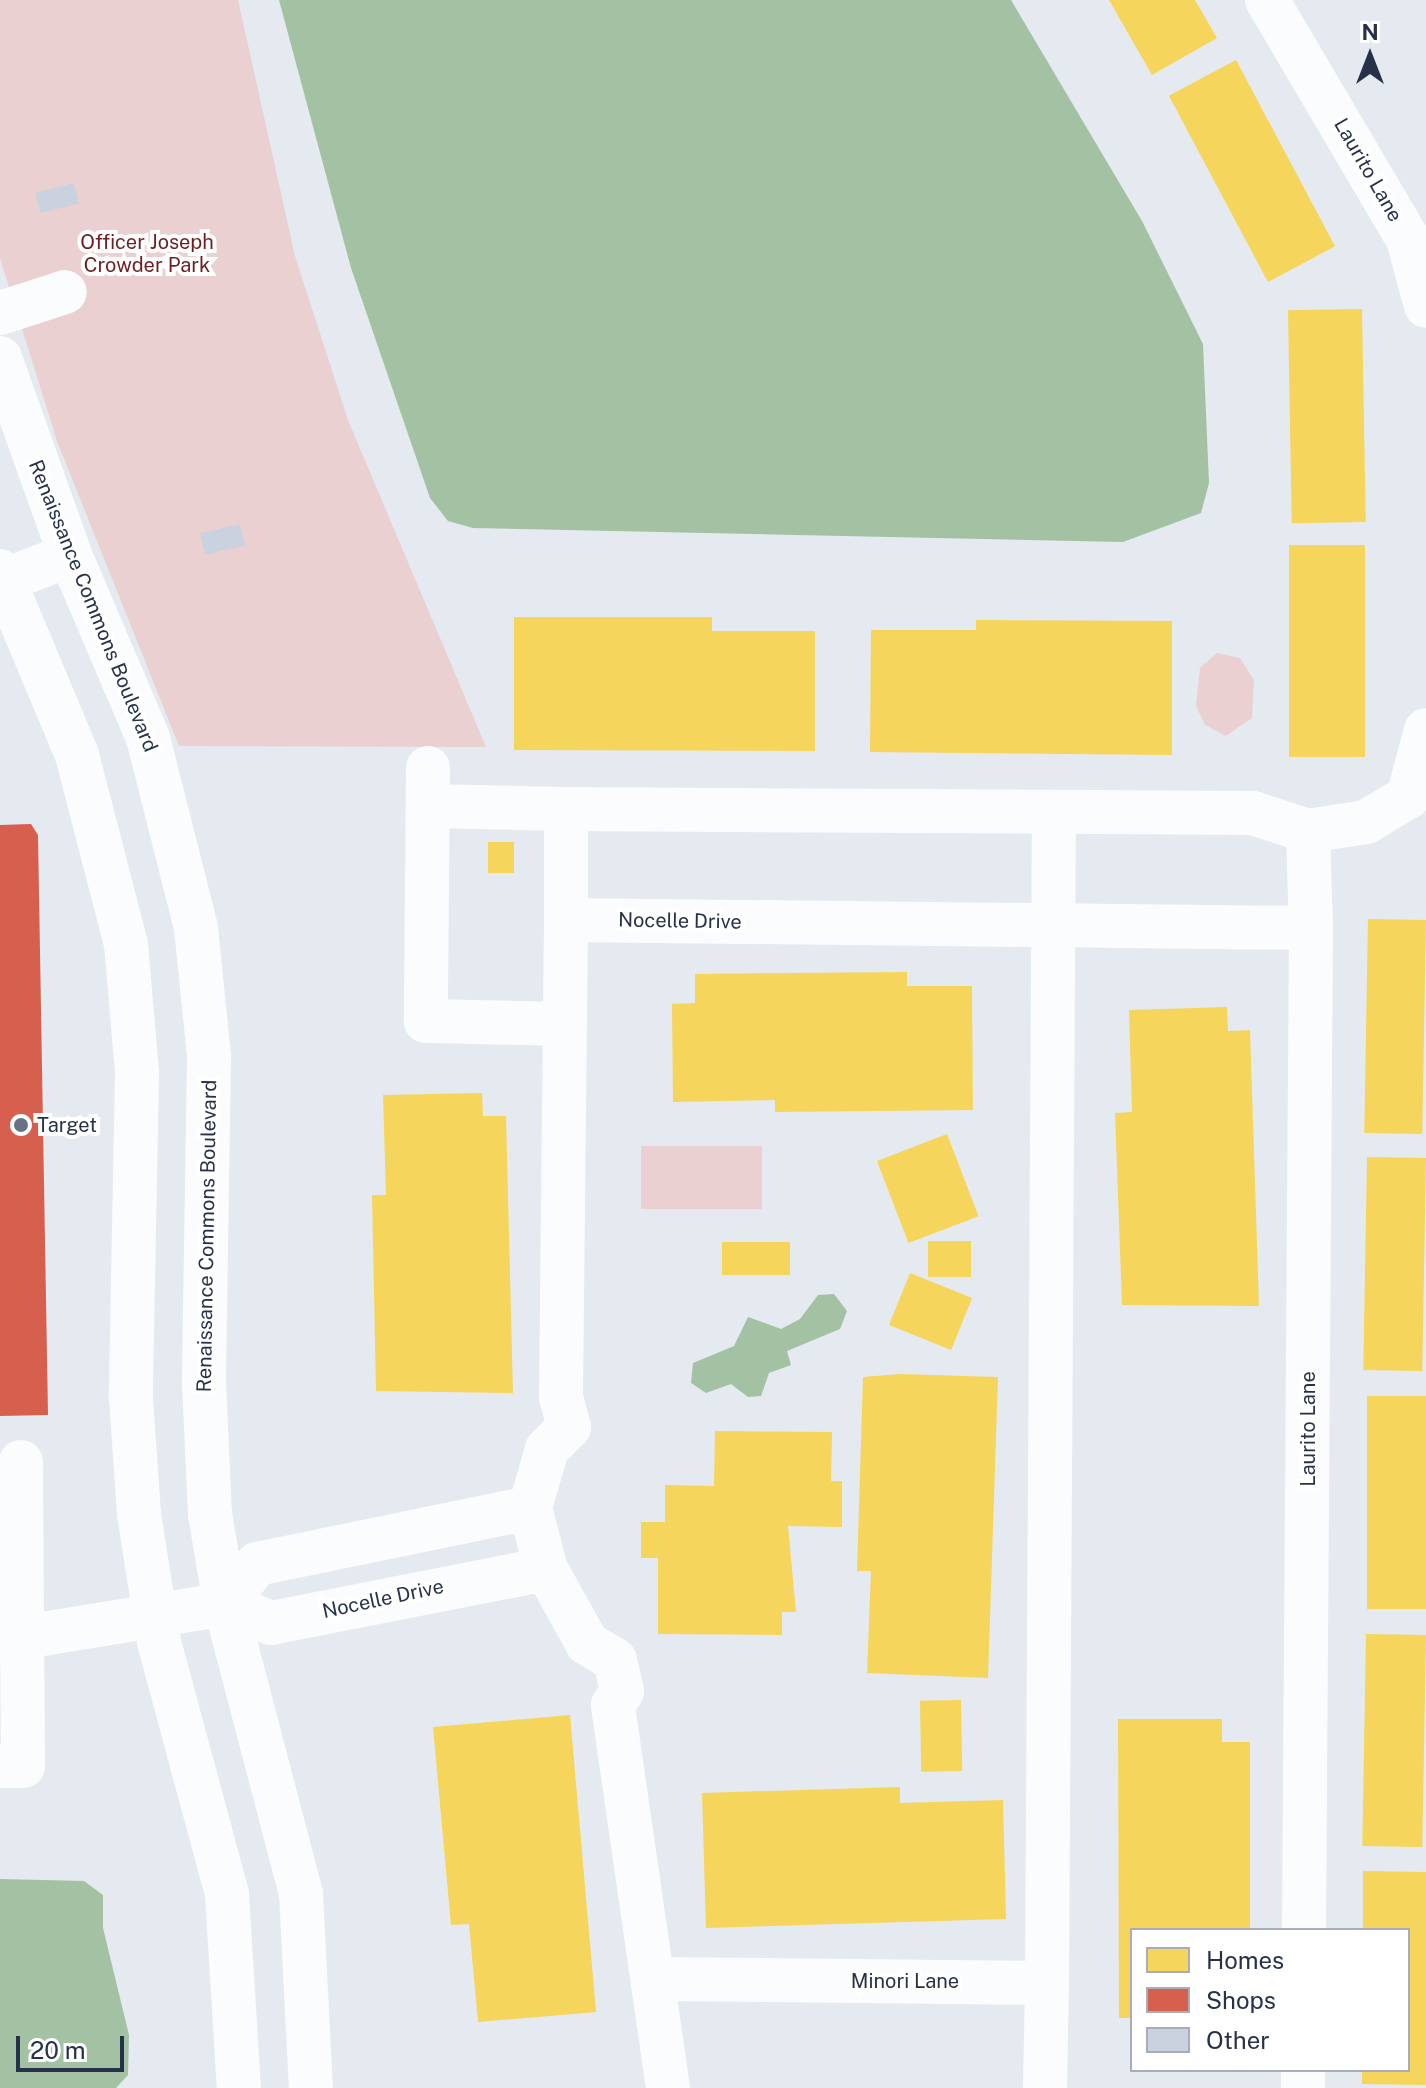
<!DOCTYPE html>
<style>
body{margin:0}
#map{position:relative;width:1426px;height:2088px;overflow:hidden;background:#e5e9f0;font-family:"Public Sans",sans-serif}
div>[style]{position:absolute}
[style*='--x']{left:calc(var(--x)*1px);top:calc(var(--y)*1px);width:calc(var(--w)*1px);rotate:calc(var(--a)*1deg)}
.green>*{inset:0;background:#ead0d1;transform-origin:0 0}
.water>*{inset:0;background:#a3c2a4}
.homes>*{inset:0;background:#f6d55c;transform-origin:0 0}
.shops>*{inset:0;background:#d6604d}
.building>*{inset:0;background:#cad2df;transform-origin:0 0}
.minor>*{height:44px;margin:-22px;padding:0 22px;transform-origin:22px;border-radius:22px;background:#fbfcfd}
.dots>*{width:22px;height:22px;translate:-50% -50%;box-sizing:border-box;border:4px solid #fff;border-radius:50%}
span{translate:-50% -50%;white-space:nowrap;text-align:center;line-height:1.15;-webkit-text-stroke:8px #fff;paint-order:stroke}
.street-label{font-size:20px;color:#25324a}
.park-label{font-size:20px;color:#6d1e21}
.poi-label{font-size:20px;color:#25324a}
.left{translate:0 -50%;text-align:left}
.legend{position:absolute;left:1130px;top:1928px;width:280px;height:144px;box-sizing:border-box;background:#fff;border:2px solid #a8adb7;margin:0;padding:10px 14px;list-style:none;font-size:24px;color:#25324a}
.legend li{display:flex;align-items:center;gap:16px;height:40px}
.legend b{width:40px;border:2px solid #a8adb7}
.north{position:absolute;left:1330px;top:16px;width:80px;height:80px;-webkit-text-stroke:6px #fff;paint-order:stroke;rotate:0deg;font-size:22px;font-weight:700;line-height:32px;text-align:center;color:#25324a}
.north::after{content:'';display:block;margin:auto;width:28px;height:36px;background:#25324a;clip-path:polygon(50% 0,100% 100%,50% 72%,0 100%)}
.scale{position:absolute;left:16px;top:2036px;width:108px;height:36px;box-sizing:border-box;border:4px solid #25324a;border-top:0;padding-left:10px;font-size:24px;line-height:28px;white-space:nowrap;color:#25324a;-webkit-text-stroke:6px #fff;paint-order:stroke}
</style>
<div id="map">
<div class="green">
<div style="clip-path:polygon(0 0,238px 0,295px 256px,348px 420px,486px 747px,179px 746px,57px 441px,0 258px)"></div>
<div style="clip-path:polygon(1217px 653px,1240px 658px,1254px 680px,1252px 718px,1226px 736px,1205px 725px,1196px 706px,1200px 668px)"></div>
<div style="left:641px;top:1146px;width:121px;height:63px"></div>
</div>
<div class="water">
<div style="clip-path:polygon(279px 0,1011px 0,1142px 221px,1203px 344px,1209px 483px,1201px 513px,1123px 542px,473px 528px,448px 521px,430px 498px,351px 268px)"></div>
<div style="clip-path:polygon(834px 1294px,847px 1311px,840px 1329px,787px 1351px,791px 1365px,769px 1373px,761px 1396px,748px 1397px,731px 1384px,706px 1393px,691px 1383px,693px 1363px,734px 1346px,748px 1317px,781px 1329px,800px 1319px,818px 1295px)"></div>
<div style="clip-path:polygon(0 1879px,84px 1881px,103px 1895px,103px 1928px,129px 2035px,128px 2075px,116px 2088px,0 2088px)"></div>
</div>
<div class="homes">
<div style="clip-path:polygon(1109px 0,1195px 0,1217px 38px,1152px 75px)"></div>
<div style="left:1236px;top:60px;width:211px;height:76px;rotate:62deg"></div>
<div style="left:1362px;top:309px;width:213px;height:74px;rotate:89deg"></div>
<div style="left:1289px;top:545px;width:76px;height:212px"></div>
<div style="clip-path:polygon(514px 617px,712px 617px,712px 631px,815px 631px,815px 751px,514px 750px)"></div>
<div style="clip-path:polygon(976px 620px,1172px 621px,1172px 755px,870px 752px,871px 630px,976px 630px)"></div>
<div style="left:488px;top:842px;width:26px;height:31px"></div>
<div style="left:1368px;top:919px;width:58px;height:214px;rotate:1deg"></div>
<div style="clip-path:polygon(907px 972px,907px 986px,972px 986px,973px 1110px,775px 1112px,775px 1100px,673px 1102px,672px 1004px,695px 1003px,695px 974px)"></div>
<div style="clip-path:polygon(1227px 1007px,1228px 1031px,1250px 1030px,1259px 1306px,1122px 1305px,1115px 1113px,1132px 1112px,1129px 1010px)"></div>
<div style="clip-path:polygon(482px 1093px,483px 1116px,506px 1116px,513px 1393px,376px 1391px,372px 1195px,386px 1195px,383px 1095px)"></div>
<div style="left:947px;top:1134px;width:88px;height:75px;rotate:69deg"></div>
<div style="left:1367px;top:1157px;width:59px;height:213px;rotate:1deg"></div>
<div style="left:928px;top:1241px;width:43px;height:36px"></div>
<div style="left:722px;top:1242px;width:68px;height:33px"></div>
<div style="left:910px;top:1273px;width:67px;height:56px;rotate:22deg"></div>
<div style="clip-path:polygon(900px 1374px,998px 1377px,988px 1678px,867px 1673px,871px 1571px,857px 1571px,863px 1377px)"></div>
<div style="left:1367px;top:1396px;width:59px;height:213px"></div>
<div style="clip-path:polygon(715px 1431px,832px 1432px,831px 1481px,842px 1481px,842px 1527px,788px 1526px,796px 1612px,782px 1612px,782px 1635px,658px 1634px,658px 1558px,641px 1558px,641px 1522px,665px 1522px,665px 1485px,714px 1486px)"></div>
<div style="left:1366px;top:1634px;width:60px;height:212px;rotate:1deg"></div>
<div style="left:961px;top:1700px;width:71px;height:41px;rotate:89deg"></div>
<div style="clip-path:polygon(570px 1715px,596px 2012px,478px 2022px,469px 1924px,451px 1925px,433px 1727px)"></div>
<div style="clip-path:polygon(1118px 1719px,1222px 1719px,1222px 1742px,1250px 1742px,1250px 1930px,1132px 1930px,1132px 2018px,1119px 2018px)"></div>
<div style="clip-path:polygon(900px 1787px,900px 1803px,1003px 1800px,1006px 1919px,706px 1928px,702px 1793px)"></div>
<div style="clip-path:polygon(1363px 1871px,1426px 1872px,1426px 2085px,1362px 2084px,1362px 2070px,1408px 2070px,1408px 1930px,1363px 1930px)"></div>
</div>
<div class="shops">
<div style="clip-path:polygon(31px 824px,38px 835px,48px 1415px,0 1416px,0 825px)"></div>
</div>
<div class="building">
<div style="left:74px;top:183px;width:21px;height:40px;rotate:76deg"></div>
<div style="left:240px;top:524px;width:22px;height:41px;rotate:77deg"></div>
</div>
<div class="minor">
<div style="--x:1267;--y:0;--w:277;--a:59.5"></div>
<div style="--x:1408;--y:239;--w:69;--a:75"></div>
<div style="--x:0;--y:313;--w:68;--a:-17.9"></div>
<div style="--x:0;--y:358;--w:209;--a:70.4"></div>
<div style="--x:70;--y:555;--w:199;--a:66.9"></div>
<div style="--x:148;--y:738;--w:196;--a:75.8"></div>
<div style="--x:196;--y:928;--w:130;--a:84.2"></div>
<div style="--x:209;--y:1057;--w:326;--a:90.9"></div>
<div style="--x:204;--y:1383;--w:131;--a:87.4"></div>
<div style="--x:210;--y:1514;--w:91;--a:80.5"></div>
<div style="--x:225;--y:1604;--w:299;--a:75.3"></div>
<div style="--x:301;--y:1893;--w:195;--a:87.1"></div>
<div style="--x:0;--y:571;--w:199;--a:67.3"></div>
<div style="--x:77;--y:755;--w:195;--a:75.5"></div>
<div style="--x:126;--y:944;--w:129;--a:85.1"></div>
<div style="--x:137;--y:1073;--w:326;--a:91.1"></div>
<div style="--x:131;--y:1399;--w:115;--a:86"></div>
<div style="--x:139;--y:1514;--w:130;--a:81.1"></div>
<div style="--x:159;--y:1642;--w:261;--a:74.9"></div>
<div style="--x:227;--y:1894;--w:194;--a:86.5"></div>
<div style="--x:0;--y:582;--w:75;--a:-21.1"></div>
<div style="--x:428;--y:768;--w:253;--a:90.5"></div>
<div style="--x:426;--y:1021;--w:139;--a:1.2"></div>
<div style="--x:428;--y:806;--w:138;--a:1.2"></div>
<div style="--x:566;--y:920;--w:111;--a:-90"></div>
<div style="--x:566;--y:809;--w:687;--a:0.33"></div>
<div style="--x:1253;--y:813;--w:58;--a:18.1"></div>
<div style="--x:225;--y:1604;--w:51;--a:-51.3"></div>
<div style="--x:257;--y:1564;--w:279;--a:-11.6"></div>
<div style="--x:0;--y:1641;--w:228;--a:-9.3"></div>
<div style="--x:225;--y:1604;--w:50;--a:22.4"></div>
<div style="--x:271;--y:1623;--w:280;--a:-11.1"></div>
<div style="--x:0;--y:1766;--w:23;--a:0"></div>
<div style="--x:23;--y:1766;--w:304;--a:-90.4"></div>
<div style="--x:1304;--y:1930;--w:1002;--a:-89.6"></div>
<div style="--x:657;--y:1979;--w:390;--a:0.6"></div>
<div style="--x:1047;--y:1983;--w:105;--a:91.1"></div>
<div style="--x:1047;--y:1983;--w:1171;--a:-89.66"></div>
<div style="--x:668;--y:2088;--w:387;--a:-98.2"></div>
<div style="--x:613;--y:1705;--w:17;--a:-57"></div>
<div style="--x:622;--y:1691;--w:32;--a:-103"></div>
<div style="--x:615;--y:1660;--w:33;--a:-149"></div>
<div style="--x:587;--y:1643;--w:85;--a:-119"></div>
<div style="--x:546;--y:1569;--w:63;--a:-104.7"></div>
<div style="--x:530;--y:1508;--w:61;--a:-73.9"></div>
<div style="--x:547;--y:1449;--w:31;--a:-45"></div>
<div style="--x:569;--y:1427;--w:31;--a:-105"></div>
<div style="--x:561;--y:1397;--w:477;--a:-89.4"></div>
<div style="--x:566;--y:920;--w:745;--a:0.62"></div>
<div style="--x:1311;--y:928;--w:97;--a:-91.8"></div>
<div style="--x:1308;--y:831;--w:59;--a:-8.8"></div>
<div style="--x:1366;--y:822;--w:49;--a:-30.8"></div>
<div style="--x:1408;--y:797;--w:69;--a:-75"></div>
<div style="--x:1303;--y:2088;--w:18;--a:-90"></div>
</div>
<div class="dots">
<div style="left:21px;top:1125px;background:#687284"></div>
</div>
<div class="street-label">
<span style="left:1368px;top:170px;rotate:60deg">Laurito Lane</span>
<span style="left:93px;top:606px;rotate:68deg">Renaissance Commons Boulevard</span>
<span style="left:680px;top:921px;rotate:1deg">Nocelle Drive</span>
<span style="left:207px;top:1236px;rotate:-89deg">Renaissance Commons Boulevard</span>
<span style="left:1308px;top:1429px;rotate:-90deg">Laurito Lane</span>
<span style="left:383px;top:1599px;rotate:-12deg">Nocelle Drive</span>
<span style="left:905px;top:1981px">Minori Lane</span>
</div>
<div class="park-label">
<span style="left:147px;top:254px">Officer Joseph<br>Crowder Park</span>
</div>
<div class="poi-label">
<span class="left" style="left:37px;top:1125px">Target</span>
</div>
<ul class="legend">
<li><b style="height:22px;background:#f6d55c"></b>Homes</li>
<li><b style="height:22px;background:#d6604d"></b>Shops</li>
<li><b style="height:22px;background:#cad2df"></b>Other</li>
</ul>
<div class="north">N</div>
<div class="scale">20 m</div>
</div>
